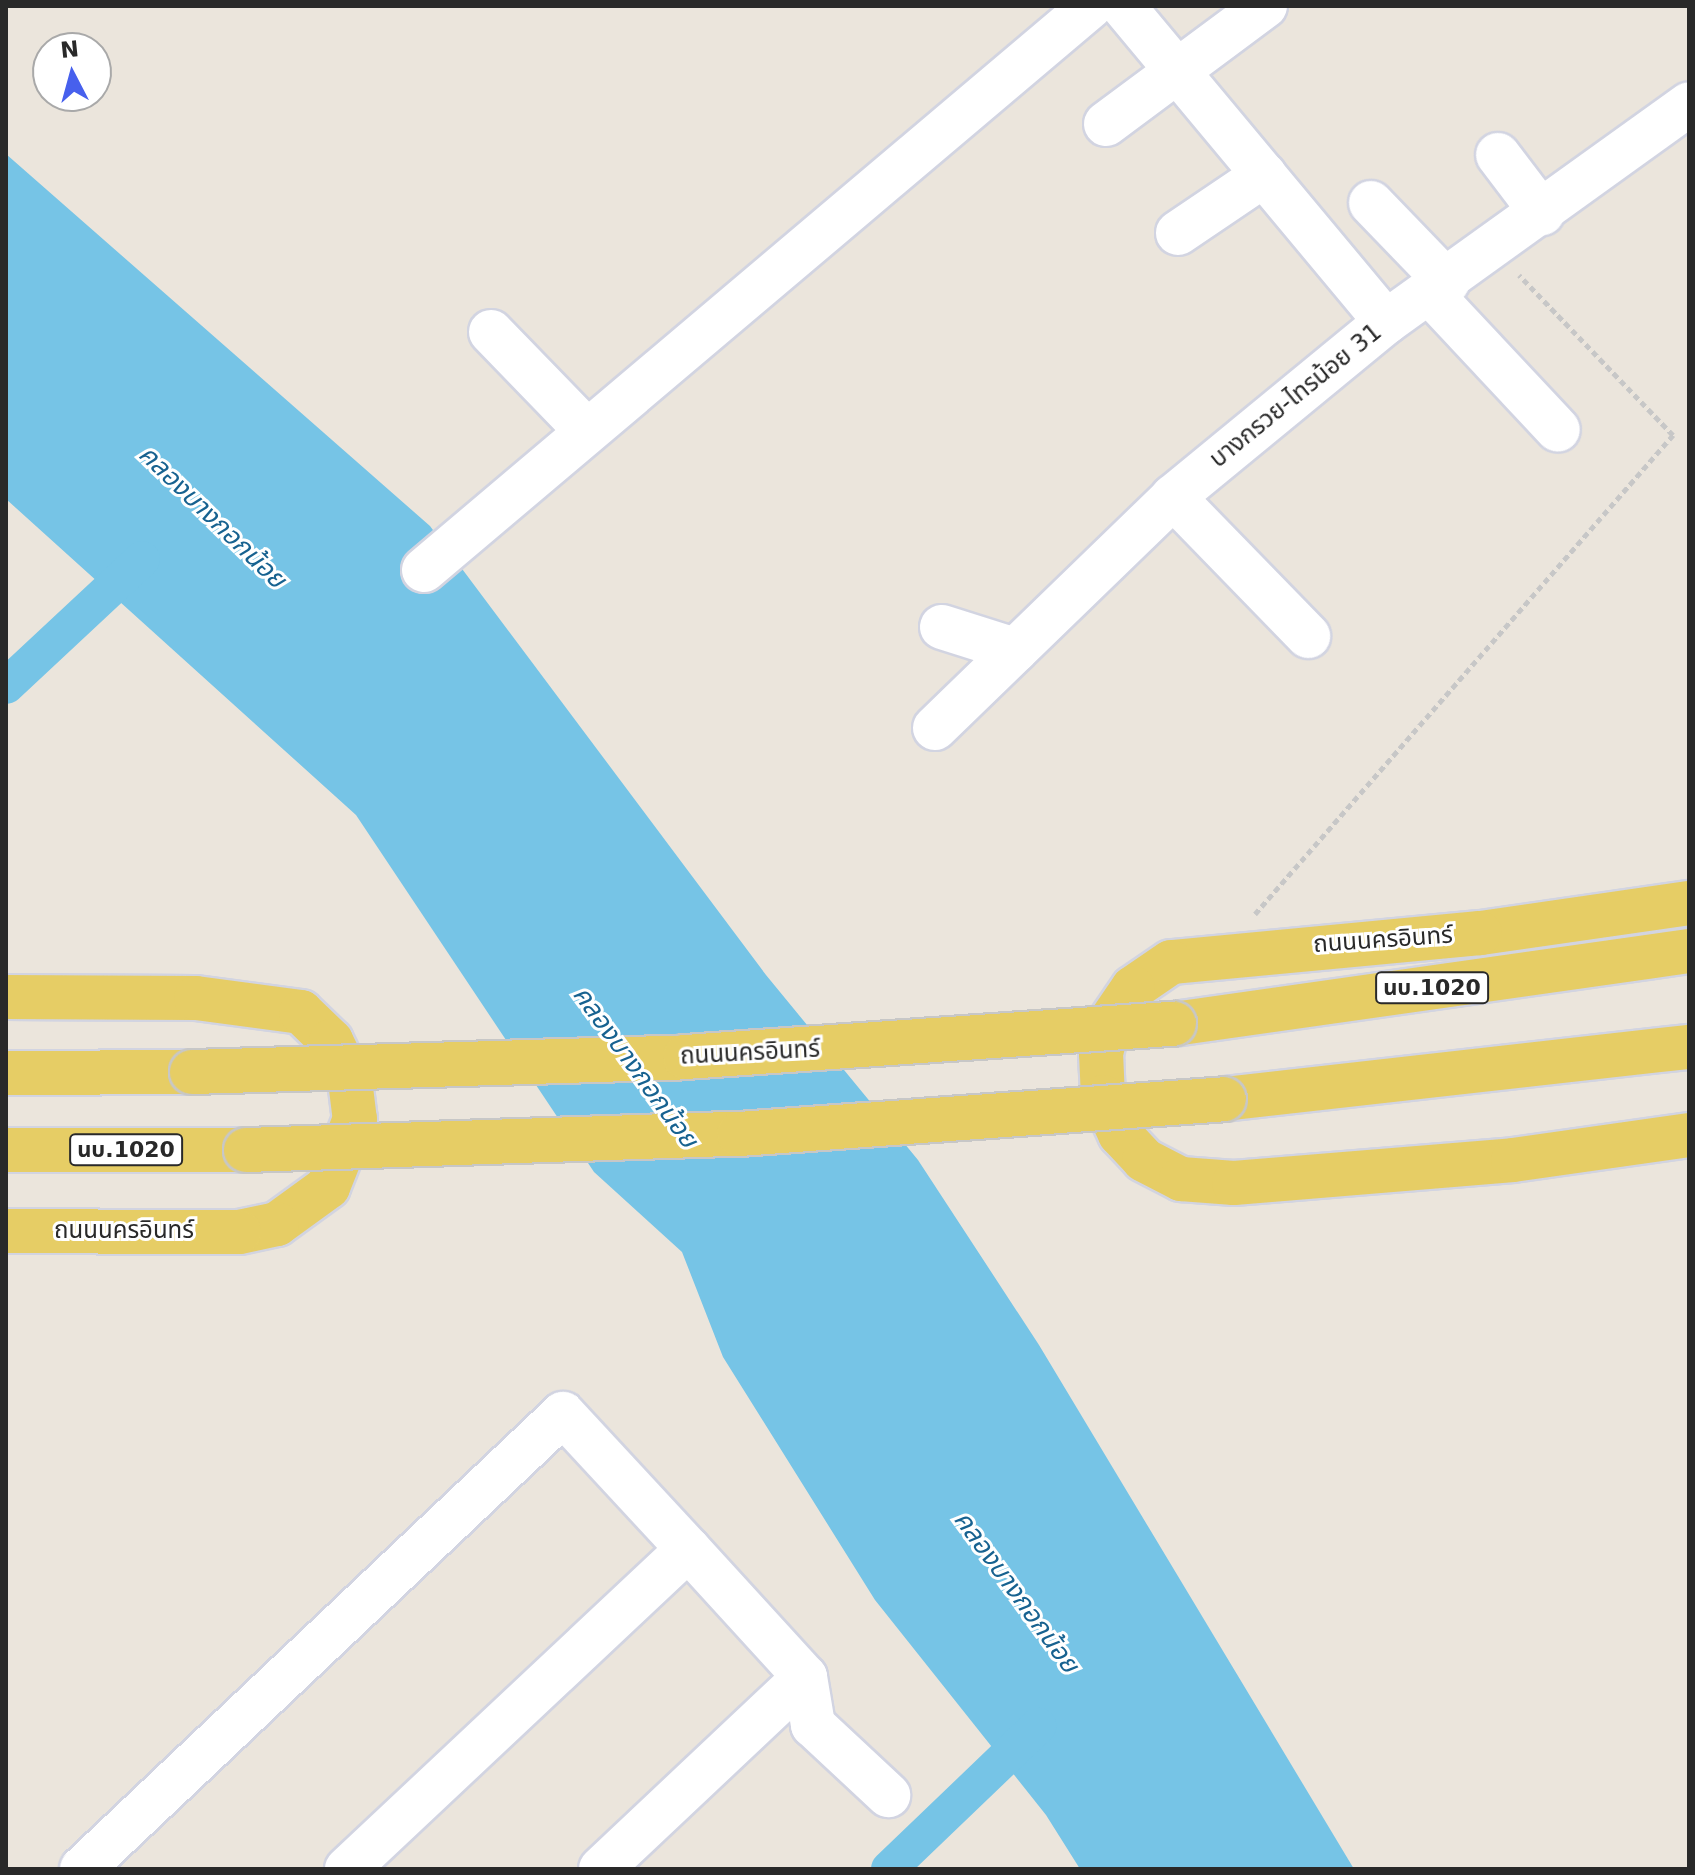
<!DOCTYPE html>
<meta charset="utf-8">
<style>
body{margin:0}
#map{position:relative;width:1695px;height:1875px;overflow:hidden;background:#ebe5dc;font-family:"DejaVu Sans","Noto Sans Thai",sans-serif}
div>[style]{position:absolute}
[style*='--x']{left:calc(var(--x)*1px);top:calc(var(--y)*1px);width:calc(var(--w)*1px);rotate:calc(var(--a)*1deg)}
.water>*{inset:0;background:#76c4e6}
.canal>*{height:36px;margin:-18px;padding:0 18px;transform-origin:18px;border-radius:18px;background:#76c4e6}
.path>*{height:5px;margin-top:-2.5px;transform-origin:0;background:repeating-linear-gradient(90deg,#c7c7c7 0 6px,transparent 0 10px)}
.roads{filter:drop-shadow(2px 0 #d2d4e1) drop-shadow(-2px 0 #d2d4e1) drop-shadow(0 2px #d2d4e1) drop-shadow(0 -2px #d2d4e1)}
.minor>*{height:44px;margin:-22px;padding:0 22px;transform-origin:22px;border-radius:22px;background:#fff}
.major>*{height:44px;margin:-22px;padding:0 22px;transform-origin:22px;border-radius:22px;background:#e6cd65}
.bridges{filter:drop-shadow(2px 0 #c7c7c7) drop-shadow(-2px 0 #c7c7c7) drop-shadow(0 2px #c7c7c7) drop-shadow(0 -2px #c7c7c7)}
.major-bridge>*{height:44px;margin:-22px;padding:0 22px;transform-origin:22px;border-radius:22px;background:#e6cd65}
span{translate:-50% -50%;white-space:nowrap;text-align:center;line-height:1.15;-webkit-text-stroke:6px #fff;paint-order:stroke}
.shield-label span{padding:2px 6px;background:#fff;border:2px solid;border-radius:6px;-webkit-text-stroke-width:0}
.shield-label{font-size:22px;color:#292929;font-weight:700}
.street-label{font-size:24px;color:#292929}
.water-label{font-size:26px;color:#176290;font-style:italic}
.frame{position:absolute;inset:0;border:8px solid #292929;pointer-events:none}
.north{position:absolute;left:32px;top:32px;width:80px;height:80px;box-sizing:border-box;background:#fff;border:2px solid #a9a9a9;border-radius:50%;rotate:354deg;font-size:22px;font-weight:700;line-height:32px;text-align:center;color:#292929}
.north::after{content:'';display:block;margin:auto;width:28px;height:36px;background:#4760ed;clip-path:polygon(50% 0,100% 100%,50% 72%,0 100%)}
</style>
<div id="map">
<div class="water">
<div style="clip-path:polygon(6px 154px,430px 526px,766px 975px,918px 1160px,1039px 1345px,1354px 1869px,1080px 1869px,1046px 1815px,875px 1600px,723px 1357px,682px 1252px,594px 1172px,356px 815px,6px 499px)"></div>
</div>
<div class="canal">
<div style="--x:6;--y:686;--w:186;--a:-43"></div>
<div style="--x:889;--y:1869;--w:207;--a:-43.8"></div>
</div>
<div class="path">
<div style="--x:1255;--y:914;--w:636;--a:-48.89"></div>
<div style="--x:1673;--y:435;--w:222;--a:-133.9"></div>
</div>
<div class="roads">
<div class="minor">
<div style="--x:1123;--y:6;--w:411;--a:50.2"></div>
<div style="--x:1106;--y:124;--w:198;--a:-36.6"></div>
<div style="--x:1498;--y:155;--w:73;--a:52.8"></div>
<div style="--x:1371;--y:203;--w:110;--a:46.1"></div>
<div style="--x:1178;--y:233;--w:104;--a:-34"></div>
<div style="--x:1430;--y:293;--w:187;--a:46.9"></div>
<div style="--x:491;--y:332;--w:138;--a:45.9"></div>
<div style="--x:1173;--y:497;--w:194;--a:45.8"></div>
<div style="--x:424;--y:570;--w:873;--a:-40.22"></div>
<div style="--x:942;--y:627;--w:77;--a:17.5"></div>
<div style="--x:935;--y:728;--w:332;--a:-44.1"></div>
<div style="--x:1173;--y:497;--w:276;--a:-39.4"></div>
<div style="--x:1386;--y:322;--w:373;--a:-35.7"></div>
<div style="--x:805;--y:1677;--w:49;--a:80.5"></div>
<div style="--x:813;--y:1725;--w:103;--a:43"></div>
<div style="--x:82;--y:1869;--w:662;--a:-43.41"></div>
<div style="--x:563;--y:1414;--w:184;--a:47.2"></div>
<div style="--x:688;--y:1549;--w:468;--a:136.8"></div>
<div style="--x:601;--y:1869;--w:280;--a:-43.3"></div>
<div style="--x:805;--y:1677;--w:173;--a:-132.4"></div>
</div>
<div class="major">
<div style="--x:1689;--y:903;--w:211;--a:171.8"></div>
<div style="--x:1480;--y:933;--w:310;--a:174.6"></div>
<div style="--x:1171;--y:962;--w:46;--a:145.6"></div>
<div style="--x:1133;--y:988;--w:42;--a:124.4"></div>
<div style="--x:1109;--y:1023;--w:31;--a:105"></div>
<div style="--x:1101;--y:1053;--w:44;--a:87.4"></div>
<div style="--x:1103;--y:1097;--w:41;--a:65.3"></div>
<div style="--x:1120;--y:1134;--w:35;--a:47"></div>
<div style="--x:1144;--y:1160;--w:42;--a:27.2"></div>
<div style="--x:1181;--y:1179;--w:53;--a:4.3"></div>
<div style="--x:1234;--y:1183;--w:280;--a:-4.7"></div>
<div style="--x:1513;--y:1160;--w:178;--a:-8.1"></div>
<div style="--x:6;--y:997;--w:190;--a:0.3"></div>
<div style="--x:196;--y:998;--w:106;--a:7.6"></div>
<div style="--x:301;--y:1012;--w:42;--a:44"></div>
<div style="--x:331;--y:1041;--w:43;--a:64"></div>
<div style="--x:350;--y:1080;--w:39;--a:83"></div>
<div style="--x:355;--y:1119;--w:73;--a:111.7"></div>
<div style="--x:328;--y:1187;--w:63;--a:144"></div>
<div style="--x:277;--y:1224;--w:39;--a:168"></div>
<div style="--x:239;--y:1232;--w:233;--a:-179.8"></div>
<div style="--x:1174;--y:1024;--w:520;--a:-8.07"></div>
<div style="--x:6;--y:1073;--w:186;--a:-0.3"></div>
<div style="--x:1224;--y:1099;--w:468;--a:-6.4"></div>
<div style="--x:6;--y:1150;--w:240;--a:0"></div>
</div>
</div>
<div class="bridges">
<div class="major-bridge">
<div style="--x:192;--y:1072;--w:493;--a:-1.7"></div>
<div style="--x:685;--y:1057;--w:490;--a:-3.9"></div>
<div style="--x:246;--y:1150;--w:493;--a:-1.9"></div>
<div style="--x:739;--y:1134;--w:486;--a:-4.1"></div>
</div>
</div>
<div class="shield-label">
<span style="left:1432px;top:988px">นบ.1020</span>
<span style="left:126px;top:1150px">นบ.1020</span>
</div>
<div class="street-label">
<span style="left:1296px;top:396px;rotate:-39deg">บางกรวย-ไทรน้อย 31</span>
<span style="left:1383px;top:940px;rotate:-4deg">ถนนนครอินทร์</span>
<span style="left:750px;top:1053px;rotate:-3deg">ถนนนครอินทร์</span>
<span style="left:124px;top:1231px">ถนนนครอินทร์</span>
</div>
<div class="water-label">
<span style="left:212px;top:517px;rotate:44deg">คลองบางกอกน้อย</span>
<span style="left:635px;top:1067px;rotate:54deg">คลองบางกอกน้อย</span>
<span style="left:1016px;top:1592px;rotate:54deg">คลองบางกอกน้อย</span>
</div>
<div class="frame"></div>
<div class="north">N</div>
</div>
